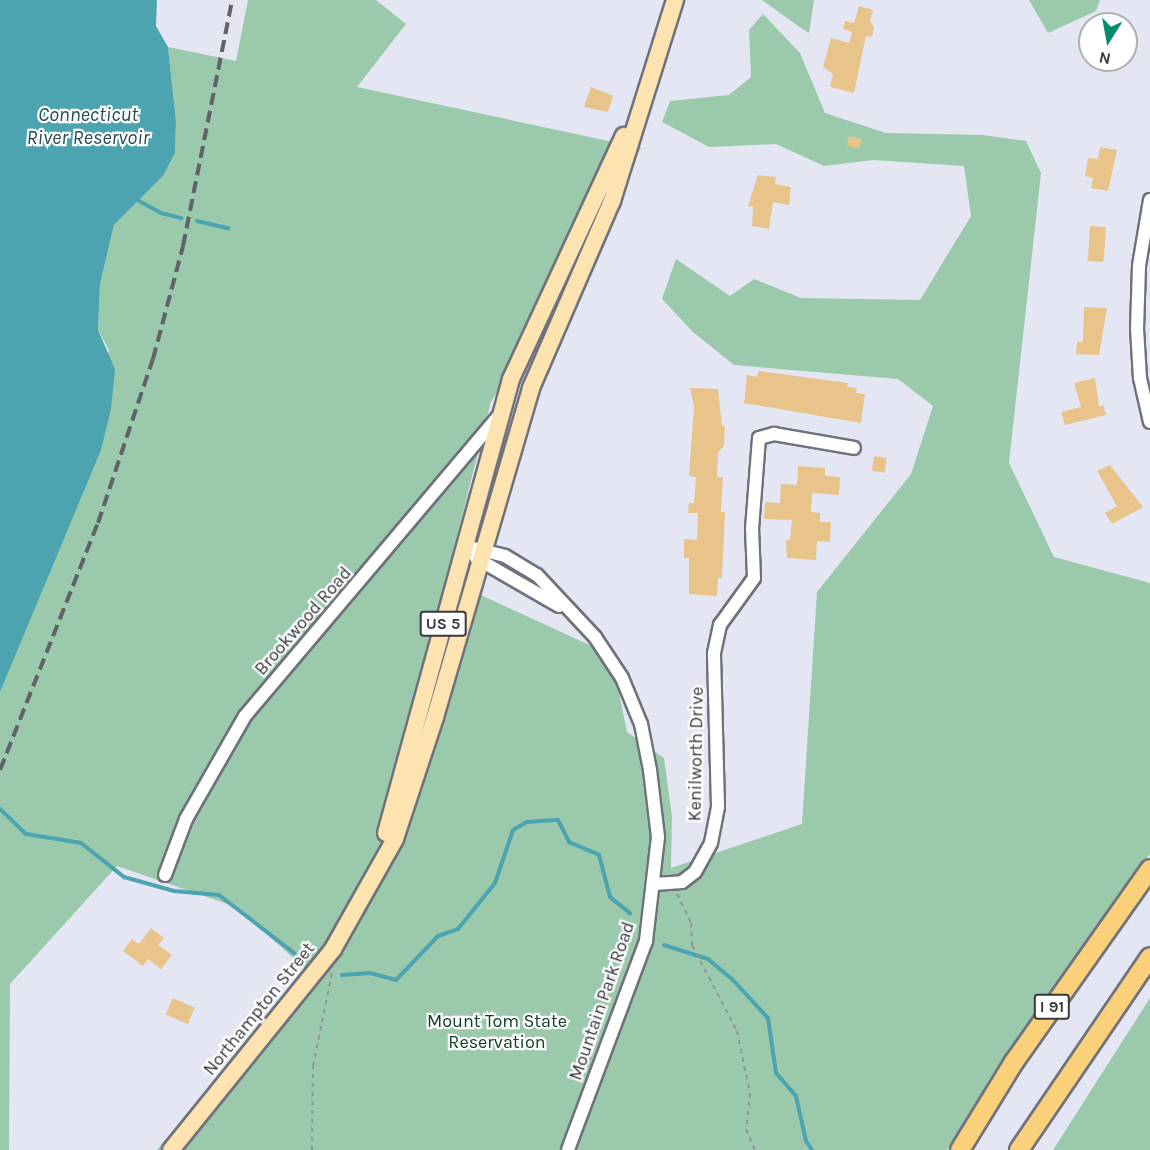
<!DOCTYPE html>
<style>
body{margin:0}
#map{position:relative;width:1150px;height:1150px;overflow:hidden;background:#e4e7f3;font-family:Karla,sans-serif}
div>[style]{position:absolute}
[style*='--x']{left:calc(var(--x)*1px);top:calc(var(--y)*1px);width:calc(var(--w)*1px);rotate:calc(var(--a)*1deg)}
.green>*{inset:0;background:#9acaab}
.water>*{inset:0;background:#4ca4b0}
.stream>*{height:4px;margin:-2px;padding:0 2px;transform-origin:2px;border-radius:2px;background:#4ca4b0}
.building>*{inset:0;background:#e8c48a;transform-origin:0 0}
.path>*{height:2px;margin-top:-1px;transform-origin:0;background:repeating-linear-gradient(90deg,#90939b 0 4.5px,transparent 0 9px)}
.roads{filter:drop-shadow(2px 0 #6f727c) drop-shadow(-2px 0 #6f727c) drop-shadow(0 2px #6f727c) drop-shadow(0 -2px #6f727c)}
.minor>*{height:12px;margin:-6px;padding:0 6px;transform-origin:6px;border-radius:6px;background:#fff}
.major>*{height:16px;margin:-8px;padding:0 8px;transform-origin:8px;border-radius:8px;background:#fce3b0}
.highway>*{height:18px;margin:-9px;padding:0 9px;transform-origin:9px;border-radius:9px;background:#fad07b}
.rail>*{height:4px;margin-top:-2px;transform-origin:0;background:repeating-linear-gradient(90deg,#606268 0 12px,transparent 0 18px)}
span{translate:-50% -50%;white-space:nowrap;text-align:center;line-height:1.15;-webkit-text-stroke:4.5px #fff;paint-order:stroke}
.shield-label span{padding:2px 4px;background:#fff;border:2px solid;border-radius:4px;-webkit-text-stroke-width:0}
.shield-label{font-size:16px;color:#36383c;font-weight:700}
.street-label{font-size:18px;color:#36383c}
.park-label{font-size:18px;color:#0f4026}
.water-label{font-size:20px;color:#254d53;font-style:italic}
.north{position:absolute;left:1078px;top:12px;width:60px;height:60px;box-sizing:border-box;background:#fff;border:2px solid #afafb1;border-radius:50%;rotate:191deg;font-size:16px;font-weight:700;line-height:24px;text-align:center;color:#36383c}
.north::after{content:'';display:block;margin:auto;width:21px;height:27px;background:#058a70;clip-path:polygon(50% 0,100% 100%,50% 72%,0 100%)}
</style>
<div id="map">
<div class="green">
<div style="clip-path:polygon(248px 0,376px 0,406px 24px,357px 87px,641px 148px,491px 402px,446px 579px,611px 655px,627px 732px,664px 758px,672px 816px,671px 868px,802px 824px,817px 592px,911px 474px,933px 406px,898px 379px,734px 365px,693px 332px,662px 299px,676px 259px,730px 296px,754px 279px,801px 298px,920px 300px,971px 216px,964px 166px,873px 160px,824px 166px,776px 144px,709px 147px,662px 122px,670px 101px,729px 95px,751px 77px,749px 30px,763px 14px,800px 53px,825px 113px,886px 133px,983px 135px,1026px 141px,1041px 173px,1009px 463px,1054px 557px,1150px 583px,1150px 854px,947px 1150px,157px 1150px,307px 970px,236px 907px,117px 866px,10px 984px,9px 1150px,0 1150px,0 692px,54px 555px,109px 350px,98px 330px,100px 284px,114px 225px,163px 176px,175px 153px,176px 121px,168px 47px,236px 61px)"></div>
<div style="clip-path:polygon(762px 0,814px 0,809px 33px,801px 28px)"></div>
<div style="clip-path:polygon(1029px 0,1100px 0,1096px 11px,1048px 33px)"></div>
<div style="clip-path:polygon(1150px 998px,1150px 1150px,1053px 1150px)"></div>
</div>
<div class="water">
<div style="clip-path:polygon(0 0,157px 0,156px 26px,168px 47px,176px 121px,175px 153px,163px 176px,114px 225px,100px 284px,98px 330px,115px 369px,111px 409px,101px 450px,0 692px)"></div>
</div>
<div class="stream">
<div style="--x:137;--y:200;--w:27;--a:28"></div>
<div style="--x:161;--y:213;--w:21;--a:14"></div>
<div style="--x:197;--y:221;--w:32;--a:13"></div>
<div style="--x:0;--y:809;--w:36;--a:44"></div>
<div style="--x:26;--y:834;--w:56;--a:9.3"></div>
<div style="--x:81;--y:843;--w:55;--a:38.3"></div>
<div style="--x:124;--y:877;--w:52;--a:15.6"></div>
<div style="--x:174;--y:891;--w:45;--a:5.1"></div>
<div style="--x:219;--y:895;--w:95;--a:37.7"></div>
<div style="--x:664;--y:945;--w:46;--a:17.7"></div>
<div style="--x:708;--y:959;--w:31;--a:40"></div>
<div style="--x:732;--y:979;--w:53;--a:47.3"></div>
<div style="--x:768;--y:1018;--w:56;--a:81.7"></div>
<div style="--x:776;--y:1073;--w:30;--a:49"></div>
<div style="--x:796;--y:1096;--w:46;--a:77.5"></div>
<div style="--x:806;--y:1141;--w:11;--a:56"></div>
<div style="--x:342;--y:975;--w:28;--a:-4"></div>
<div style="--x:370;--y:973;--w:27;--a:15"></div>
<div style="--x:396;--y:980;--w:61;--a:-46.3"></div>
<div style="--x:438;--y:936;--w:21;--a:-19"></div>
<div style="--x:458;--y:929;--w:59;--a:-51.2"></div>
<div style="--x:495;--y:883;--w:56;--a:-71.2"></div>
<div style="--x:513;--y:830;--w:16;--a:-30"></div>
<div style="--x:527;--y:822;--w:31;--a:-4"></div>
<div style="--x:558;--y:820;--w:25;--a:63"></div>
<div style="--x:569;--y:842;--w:33;--a:23"></div>
<div style="--x:599;--y:855;--w:43;--a:75.3"></div>
<div style="--x:610;--y:897;--w:26;--a:39"></div>
</div>
<div class="building">
<div style="clip-path:polygon(859px 6px,873px 10px,870px 20px,874px 28px,872px 37px,866px 36px,854px 93px,830px 87px,833px 74px,823px 67px,831px 38px,849px 43px,852px 32px,843px 29px,845px 21px,854px 23px)"></div>
<div style="clip-path:polygon(591px 87px,613px 96px,608px 112px,584px 107px)"></div>
<div style="left:849px;top:136px;width:13px;height:10px;rotate:13deg"></div>
<div style="clip-path:polygon(1100px 147px,1117px 150px,1108px 191px,1091px 188px,1093px 178px,1085px 176px,1088px 158px,1098px 159px)"></div>
<div style="clip-path:polygon(758px 175px,776px 177px,775px 184px,791px 187px,789px 205px,773px 202px,769px 229px,752px 226px,753px 207px,748px 206px)"></div>
<div style="left:1090px;top:226px;width:16px;height:35px;rotate:4deg"></div>
<div style="clip-path:polygon(1084px 307px,1107px 308px,1099px 355px,1076px 354px,1077px 342px,1083px 342px)"></div>
<div style="clip-path:polygon(758px 371px,848px 383px,847px 387px,857px 388px,856px 393px,865px 394px,861px 423px,744px 403px,747px 375px,757px 377px)"></div>
<div style="clip-path:polygon(1095px 378px,1099px 407px,1103px 405px,1106px 415px,1065px 425px,1061px 412px,1081px 407px,1074px 383px)"></div>
<div style="clip-path:polygon(690px 388px,718px 389px,722px 426px,725px 426px,724px 445px,718px 453px,717px 477px,723px 477px,721px 512px,725px 512px,722px 578px,718px 578px,717px 596px,689px 594px,689px 558px,684px 558px,684px 539px,697px 540px,698px 513px,688px 513px,689px 503px,694px 503px,696px 477px,689px 476px,694px 407px)"></div>
<div style="left:874px;top:456px;width:13px;height:15px;rotate:9deg"></div>
<div style="clip-path:polygon(1110px 465px,1143px 507px,1112px 524px,1105px 513px,1117px 506px,1097px 471px)"></div>
<div style="clip-path:polygon(798px 466px,825px 468px,825px 476px,840px 477px,839px 495px,812px 493px,811px 512px,820px 513px,820px 522px,831px 522px,830px 542px,817px 541px,816px 560px,787px 558px,786px 541px,790px 539px,792px 520px,764px 519px,765px 502px,780px 503px,781px 484px,797px 485px)"></div>
<div style="clip-path:polygon(151px 928px,164px 938px,158px 945px,172px 955px,161px 969px,148px 959px,143px 966px,123px 951px,132px 939px,139px 944px)"></div>
<div style="left:173px;top:998px;width:24px;height:18px;rotate:24deg"></div>
</div>
<div class="path">
<div style="--x:677;--y:894;--w:32;--a:64"></div>
<div style="--x:691;--y:923;--w:22;--a:87"></div>
<div style="--x:692;--y:945;--w:97;--a:62.4"></div>
<div style="--x:737;--y:1031;--w:63;--a:78.2"></div>
<div style="--x:750;--y:1093;--w:36;--a:96"></div>
<div style="--x:746;--y:1129;--w:23;--a:67"></div>
<div style="--x:312;--y:1150;--w:84;--a:-89.3"></div>
<div style="--x:313;--y:1066;--w:95;--a:-78.5"></div>
</div>
<div class="roads">
<div class="minor">
<div style="--x:1150;--y:200;--w:67;--a:99.5"></div>
<div style="--x:1139;--y:266;--w:62;--a:91.8"></div>
<div style="--x:1137;--y:328;--w:50;--a:86.6"></div>
<div style="--x:1140;--y:378;--w:45;--a:77.2"></div>
<div style="--x:465;--y:546;--w:41;--a:14"></div>
<div style="--x:505;--y:556;--w:37;--a:31"></div>
<div style="--x:537;--y:575;--w:85;--a:46.9"></div>
<div style="--x:595;--y:637;--w:49;--a:56.6"></div>
<div style="--x:622;--y:678;--w:50;--a:67.6"></div>
<div style="--x:641;--y:724;--w:47;--a:78.9"></div>
<div style="--x:650;--y:770;--w:67;--a:83.2"></div>
<div style="--x:658;--y:837;--w:105;--a:96.6"></div>
<div style="--x:646;--y:941;--w:223;--a:110.5"></div>
<div style="--x:476;--y:558;--w:96;--a:30"></div>
<div style="--x:165;--y:875;--w:60;--a:-69.4"></div>
<div style="--x:186;--y:819;--w:119;--a:-60.2"></div>
<div style="--x:245;--y:716;--w:394;--a:-49.8"></div>
<div style="--x:655;--y:884;--w:27;--a:-4"></div>
<div style="--x:682;--y:882;--w:16;--a:-38"></div>
<div style="--x:695;--y:872;--w:33;--a:-61"></div>
<div style="--x:711;--y:843;--w:37;--a:-79"></div>
<div style="--x:718;--y:807;--w:154;--a:-91.5"></div>
<div style="--x:714;--y:653;--w:29;--a:-78"></div>
<div style="--x:720;--y:625;--w:58;--a:-54.1"></div>
<div style="--x:754;--y:578;--w:49;--a:-92.3"></div>
<div style="--x:752;--y:529;--w:91;--a:-85.6"></div>
<div style="--x:759;--y:438;--w:16;--a:-15"></div>
<div style="--x:774;--y:434;--w:81;--a:9.9"></div>
</div>
<div class="major">
<div style="--x:386;--y:833;--w:471;--a:-74.6"></div>
<div style="--x:511;--y:379;--w:268;--a:-65.1"></div>
<div style="--x:171;--y:1150;--w:258;--a:-51.1"></div>
<div style="--x:333;--y:949;--w:126;--a:-60.6"></div>
<div style="--x:395;--y:839;--w:128;--a:-71.8"></div>
<div style="--x:435;--y:717;--w:343;--a:-73.7"></div>
<div style="--x:531;--y:388;--w:204;--a:-66.6"></div>
<div style="--x:612;--y:201;--w:211;--a:-72.6"></div>
</div>
<div class="highway">
<div style="--x:960;--y:1150;--w:103;--a:-58.5"></div>
<div style="--x:1014;--y:1062;--w:236;--a:-54.8"></div>
<div style="--x:1019;--y:1150;--w:233;--a:-55.8"></div>
</div>
</div>
<div class="rail">
<div style="--x:0;--y:770;--w:266;--a:-68.4"></div>
<div style="--x:98;--y:523;--w:173;--a:-71.5"></div>
<div style="--x:153;--y:359;--w:117;--a:-75.1"></div>
<div style="--x:183;--y:246;--w:251;--a:-78.7"></div>
</div>
<div class="shield-label">
<span style="left:443px;top:624px">US 5</span>
<span style="left:1052px;top:1007px">I 91</span>
</div>
<div class="street-label">
<span style="left:303px;top:621px;rotate:-49deg">Brookwood Road</span>
<span style="left:696px;top:754px;rotate:-89deg">Kenilworth Drive</span>
<span style="left:602px;top:1001px;rotate:-71deg">Mountain Park Road</span>
<span style="left:259px;top:1009px;rotate:-51deg">Northampton Street</span>
</div>
<div class="park-label">
<span style="left:497px;top:1032px">Mount Tom State<br>Reservation</span>
</div>
<div class="water-label">
<span style="left:88px;top:126px">Connecticut<br>River Reservoir</span>
</div>
<div class="north">N</div>
</div>
